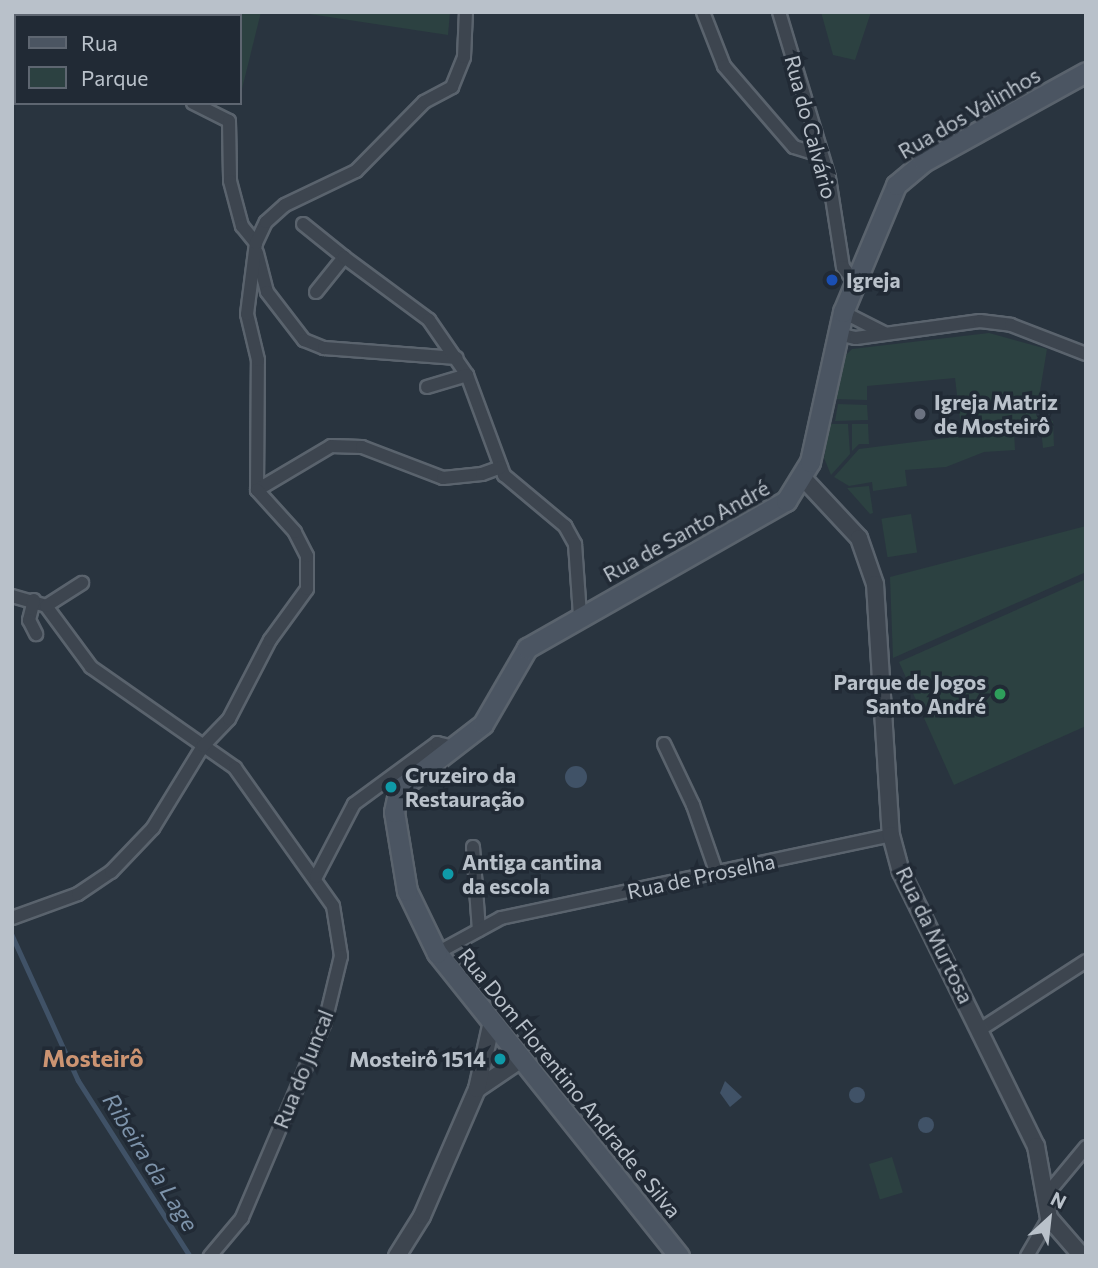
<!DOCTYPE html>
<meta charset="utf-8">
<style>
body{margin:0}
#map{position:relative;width:1098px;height:1268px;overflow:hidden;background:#29343f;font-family:Commissioner,sans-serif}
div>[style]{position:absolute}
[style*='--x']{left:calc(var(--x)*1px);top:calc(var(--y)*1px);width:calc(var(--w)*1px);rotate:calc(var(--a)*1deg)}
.green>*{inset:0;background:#2c4141;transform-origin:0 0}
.water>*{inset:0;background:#405267}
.round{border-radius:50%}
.stream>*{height:4.5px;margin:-2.25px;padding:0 2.25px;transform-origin:2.25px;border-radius:2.25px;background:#405267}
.roads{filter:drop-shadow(2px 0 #5a636d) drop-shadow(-2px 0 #5a636d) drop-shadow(0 2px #5a636d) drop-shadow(0 -2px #5a636d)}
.minor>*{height:12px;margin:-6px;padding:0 6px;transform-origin:6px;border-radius:6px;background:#3d454f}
.tertiary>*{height:16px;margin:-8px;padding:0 8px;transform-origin:8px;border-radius:8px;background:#3d454f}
.secondary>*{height:19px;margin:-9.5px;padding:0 9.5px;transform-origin:9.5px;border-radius:9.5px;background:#4b5562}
.dots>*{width:19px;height:19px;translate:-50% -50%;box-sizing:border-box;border:4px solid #212a35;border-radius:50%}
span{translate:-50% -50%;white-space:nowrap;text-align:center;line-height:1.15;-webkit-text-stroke:7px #212a35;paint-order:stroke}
.street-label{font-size:21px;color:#b9c1ca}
.poi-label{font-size:21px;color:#b9c1ca;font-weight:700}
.left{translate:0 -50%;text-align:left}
.right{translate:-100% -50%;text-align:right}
.water-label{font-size:23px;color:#7d93aa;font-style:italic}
.quarter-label{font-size:24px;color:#cc9472;font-weight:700}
.frame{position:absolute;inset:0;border:14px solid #b9c1ca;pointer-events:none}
.legend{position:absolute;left:14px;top:14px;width:228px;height:91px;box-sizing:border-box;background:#212a35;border:2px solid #5e6671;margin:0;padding:9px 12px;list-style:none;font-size:21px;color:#b9c1ca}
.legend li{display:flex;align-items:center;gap:14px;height:35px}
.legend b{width:35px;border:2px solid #5e6671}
.north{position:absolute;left:1014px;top:1184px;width:70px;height:70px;-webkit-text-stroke:5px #212a35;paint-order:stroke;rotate:27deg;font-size:19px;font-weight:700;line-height:28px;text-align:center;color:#b9c1ca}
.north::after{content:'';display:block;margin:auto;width:24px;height:32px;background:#b9c1ca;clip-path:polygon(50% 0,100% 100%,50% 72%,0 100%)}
</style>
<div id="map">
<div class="green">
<div style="clip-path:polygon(12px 12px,261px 12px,240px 97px,240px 16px,16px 16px,16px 91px)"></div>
<div style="clip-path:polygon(296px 12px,450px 12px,448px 35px)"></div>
<div style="clip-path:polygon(821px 12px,871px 12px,855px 60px,833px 55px)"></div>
<div style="clip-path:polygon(989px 333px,1047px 349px,1036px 415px,1053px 421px,1054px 446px,1043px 448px,1041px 429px,1014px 431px,1015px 450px,984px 452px,946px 467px,905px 470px,907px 486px,873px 491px,872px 482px,849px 486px,834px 477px,859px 449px,962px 436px,955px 378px,867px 386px,867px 400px,834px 399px,843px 358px,852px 349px)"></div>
<div style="clip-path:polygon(838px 404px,867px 405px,868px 420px,835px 421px)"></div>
<div style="clip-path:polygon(830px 424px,848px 424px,850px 454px,831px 475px,824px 458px)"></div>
<div style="clip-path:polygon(852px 424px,868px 424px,869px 444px,859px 444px,852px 451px)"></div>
<div style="clip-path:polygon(869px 486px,873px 513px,870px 514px,847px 488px)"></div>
<div style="left:911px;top:514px;width:39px;height:30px;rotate:81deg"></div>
<div style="clip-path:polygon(1086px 526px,1086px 572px,893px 658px,890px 577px)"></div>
<div style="clip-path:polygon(1086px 579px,1086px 726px,954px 785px,899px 662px)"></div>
<div style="left:892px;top:1157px;width:37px;height:24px;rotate:73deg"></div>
</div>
<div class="water">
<div class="round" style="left:565px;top:766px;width:22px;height:22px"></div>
<div style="clip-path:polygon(725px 1081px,742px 1097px,730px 1107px,720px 1093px)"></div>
<div class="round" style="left:849px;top:1087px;width:16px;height:16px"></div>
<div class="round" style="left:918px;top:1117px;width:16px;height:16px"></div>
</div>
<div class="stream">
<div style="--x:12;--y:935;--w:159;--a:65.5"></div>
<div style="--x:78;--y:1080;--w:209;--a:57.5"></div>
</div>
<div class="roads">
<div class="minor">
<div style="--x:703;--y:12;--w:58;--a:68.7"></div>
<div style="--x:724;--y:66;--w:107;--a:49.2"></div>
<div style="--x:794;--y:147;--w:28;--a:17"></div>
<div style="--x:779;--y:12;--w:173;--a:73.2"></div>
<div style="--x:829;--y:178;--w:90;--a:81.1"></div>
<div style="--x:843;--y:267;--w:18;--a:52"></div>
<div style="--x:12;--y:43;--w:5;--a:37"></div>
<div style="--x:193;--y:103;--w:40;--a:26.6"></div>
<div style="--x:229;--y:121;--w:60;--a:89"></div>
<div style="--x:230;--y:181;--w:47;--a:75.1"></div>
<div style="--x:242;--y:226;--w:22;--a:51"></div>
<div style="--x:303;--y:224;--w:53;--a:38.8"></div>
<div style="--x:257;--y:253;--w:40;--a:75.6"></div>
<div style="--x:267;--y:292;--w:61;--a:52.4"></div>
<div style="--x:304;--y:340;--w:22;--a:22"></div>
<div style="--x:324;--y:348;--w:133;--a:4.3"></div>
<div style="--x:316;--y:292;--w:45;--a:-51.3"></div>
<div style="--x:344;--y:257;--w:106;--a:36.5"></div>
<div style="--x:429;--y:320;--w:67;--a:55.4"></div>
<div style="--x:467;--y:375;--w:107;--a:69.7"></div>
<div style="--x:504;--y:475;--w:80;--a:39.9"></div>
<div style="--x:565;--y:526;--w:21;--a:61"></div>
<div style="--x:575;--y:544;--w:71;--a:86"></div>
<div style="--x:843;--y:312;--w:46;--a:27.1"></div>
<div style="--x:838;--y:334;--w:18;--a:13"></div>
<div style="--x:856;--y:338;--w:125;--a:-7.8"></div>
<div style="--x:980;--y:321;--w:31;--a:7"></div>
<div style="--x:1011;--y:325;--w:80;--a:21.1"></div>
<div style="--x:427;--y:387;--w:42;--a:-16.7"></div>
<div style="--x:257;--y:490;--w:130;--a:-89.6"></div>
<div style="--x:258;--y:360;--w:47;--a:-103.4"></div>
<div style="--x:247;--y:314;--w:72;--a:-82.8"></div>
<div style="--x:256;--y:243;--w:23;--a:-65"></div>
<div style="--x:266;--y:222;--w:25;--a:-42"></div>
<div style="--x:285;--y:205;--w:79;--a:-25.6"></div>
<div style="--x:356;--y:171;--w:97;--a:-45.4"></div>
<div style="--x:424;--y:102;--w:32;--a:-28"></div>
<div style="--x:452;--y:87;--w:32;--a:-68"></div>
<div style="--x:464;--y:57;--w:45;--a:-87.5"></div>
<div style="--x:257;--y:490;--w:86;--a:-30.7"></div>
<div style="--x:331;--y:446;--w:31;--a:2"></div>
<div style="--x:362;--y:447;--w:87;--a:20.9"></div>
<div style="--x:443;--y:478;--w:39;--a:-6"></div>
<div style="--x:482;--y:474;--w:20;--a:-20"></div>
<div style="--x:12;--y:596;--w:35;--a:16"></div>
<div style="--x:46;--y:606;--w:76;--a:53.6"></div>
<div style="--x:91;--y:667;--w:176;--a:35"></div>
<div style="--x:235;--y:768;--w:169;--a:54.6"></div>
<div style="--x:333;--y:906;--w:51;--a:80.9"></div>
<div style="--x:341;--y:956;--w:68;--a:103.6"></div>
<div style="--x:325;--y:1022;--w:213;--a:113"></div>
<div style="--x:242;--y:1218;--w:50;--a:130.1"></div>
<div style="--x:34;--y:600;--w:21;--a:104"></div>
<div style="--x:29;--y:620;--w:16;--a:63"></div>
<div style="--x:46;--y:606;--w:43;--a:-32.6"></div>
<div style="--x:664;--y:744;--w:68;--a:64.6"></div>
<div style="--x:693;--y:805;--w:73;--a:70.8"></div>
<div style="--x:473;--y:847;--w:83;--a:85.9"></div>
<div style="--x:316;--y:877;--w:82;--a:-62.5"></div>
<div style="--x:354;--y:804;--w:103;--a:-36.3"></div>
<div style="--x:437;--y:743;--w:16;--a:14"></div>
<div style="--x:12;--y:918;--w:70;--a:-20"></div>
<div style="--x:78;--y:894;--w:40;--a:-34"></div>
<div style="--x:111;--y:872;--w:61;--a:-46.3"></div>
<div style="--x:153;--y:828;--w:96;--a:-58.6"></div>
<div style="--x:203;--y:746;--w:37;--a:-46"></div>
<div style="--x:229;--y:719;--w:89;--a:-62.6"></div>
<div style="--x:270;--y:640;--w:63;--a:-54"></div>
<div style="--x:307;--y:589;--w:33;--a:-90"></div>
<div style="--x:307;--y:556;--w:27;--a:-117"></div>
<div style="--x:295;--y:532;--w:57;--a:-132.1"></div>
<div style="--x:437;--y:953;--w:73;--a:-28.7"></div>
<div style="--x:501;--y:918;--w:399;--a:-12"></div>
<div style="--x:981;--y:1029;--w:125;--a:-32.9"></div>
<div style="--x:1047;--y:1194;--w:61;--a:-50.3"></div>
<div style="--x:1027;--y:1256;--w:44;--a:-59.9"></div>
</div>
<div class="tertiary">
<div style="--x:803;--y:478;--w:82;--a:47"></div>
<div style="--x:859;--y:538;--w:49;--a:70.8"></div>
<div style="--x:875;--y:584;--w:252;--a:86.4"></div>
<div style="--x:891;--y:835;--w:38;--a:75"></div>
<div style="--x:901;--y:872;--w:305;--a:63.8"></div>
<div style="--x:1036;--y:1146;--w:73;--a:79.8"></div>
<div style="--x:1049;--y:1218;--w:50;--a:49"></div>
<div style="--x:477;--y:1089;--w:52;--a:-34"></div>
<div style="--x:397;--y:1256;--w:47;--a:-58"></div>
<div style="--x:422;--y:1216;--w:138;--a:-66.6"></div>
<div style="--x:477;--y:1089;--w:65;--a:-77.5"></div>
</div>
<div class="secondary">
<div style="--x:679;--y:1256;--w:388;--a:-128.6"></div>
<div style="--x:437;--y:953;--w:69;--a:-115.8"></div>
<div style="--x:407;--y:891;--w:80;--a:-99.3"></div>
<div style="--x:394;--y:812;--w:24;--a:-78"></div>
<div style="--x:399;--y:789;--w:106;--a:-37.7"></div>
<div style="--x:483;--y:724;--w:88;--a:-59.9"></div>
<div style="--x:527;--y:648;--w:298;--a:-29.6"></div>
<div style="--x:786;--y:501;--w:46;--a:-58.4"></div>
<div style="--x:810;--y:462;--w:154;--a:-77.6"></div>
<div style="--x:843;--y:312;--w:138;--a:-67.3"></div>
<div style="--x:896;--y:185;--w:35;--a:-40"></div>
<div style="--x:923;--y:162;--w:186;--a:-28.9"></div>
</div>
</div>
<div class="dots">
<div style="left:832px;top:280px;background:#1a4fb4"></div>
<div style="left:920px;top:414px;background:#6b7280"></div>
<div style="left:1000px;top:694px;background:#2e9e5b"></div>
<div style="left:391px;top:787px;background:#0f9aa8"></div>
<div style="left:448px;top:874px;background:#0f9aa8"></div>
<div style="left:500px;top:1059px;background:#0f9aa8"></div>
</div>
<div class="street-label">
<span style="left:969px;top:113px;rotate:-30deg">Rua dos Valinhos</span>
<span style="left:811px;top:127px;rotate:75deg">Rua do Calvário</span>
<span style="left:686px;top:531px;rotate:-29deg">Rua de Santo André</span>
<span style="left:701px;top:876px;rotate:-12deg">Rua de Proselha</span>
<span style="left:935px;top:935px;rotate:64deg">Rua da Murtosa</span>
<span style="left:303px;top:1069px;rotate:-68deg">Rua do Juncal</span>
<span style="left:570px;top:1083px;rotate:51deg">Rua Dom Florentino Andrade e Silva</span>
</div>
<div class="poi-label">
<span class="left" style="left:846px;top:280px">Igreja</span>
<span class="left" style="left:934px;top:414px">Igreja Matriz<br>de Mosteirô</span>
<span class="right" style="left:986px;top:694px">Parque de Jogos<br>Santo André</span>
<span class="left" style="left:405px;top:787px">Cruzeiro da<br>Restauração</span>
<span class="left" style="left:462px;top:874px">Antiga cantina<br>da escola</span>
<span class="right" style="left:486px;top:1059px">Mosteirô 1514</span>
</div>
<div class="water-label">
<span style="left:151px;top:1162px;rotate:58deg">Ribeira da Lage</span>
</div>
<div class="quarter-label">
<span style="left:93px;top:1058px">Mosteirô</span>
</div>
<div class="frame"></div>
<ul class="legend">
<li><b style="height:9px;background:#4b5562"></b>Rua</li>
<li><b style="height:19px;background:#2c4141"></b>Parque</li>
</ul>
<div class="north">N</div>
</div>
